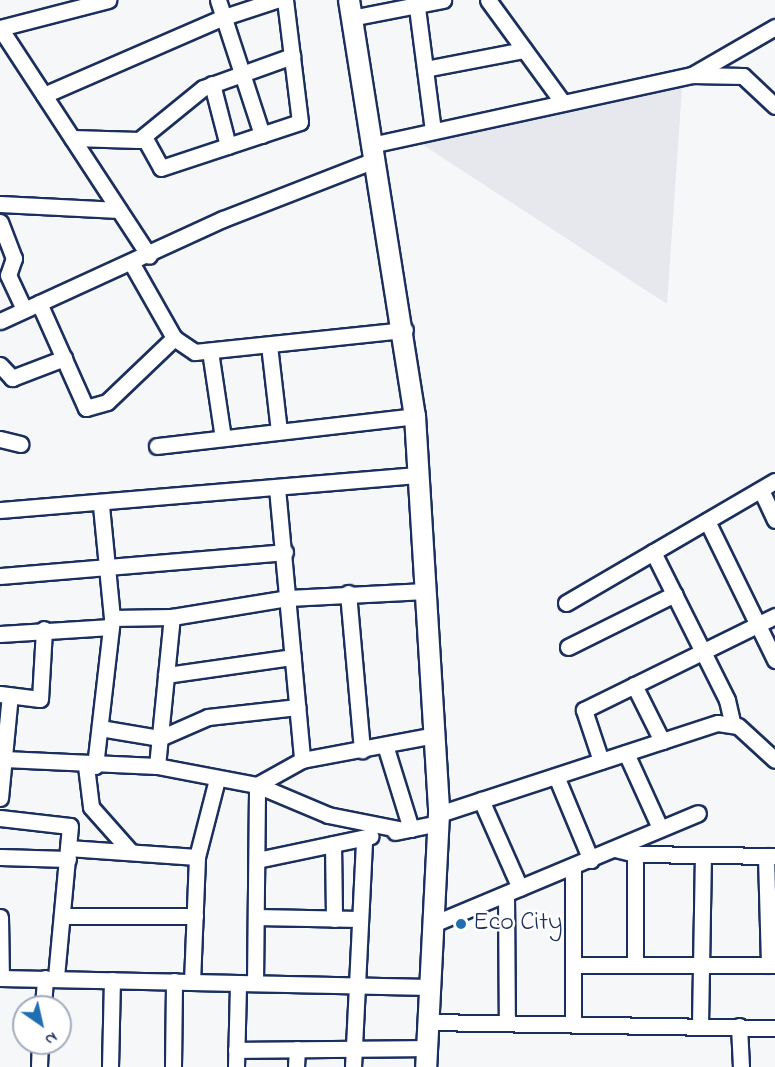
<!DOCTYPE html>
<style>
body{margin:0}
#map{position:relative;width:775px;height:1067px;overflow:hidden;background:#f6f7f9;font-family:"Indie Flower",sans-serif}
div>[style]{position:absolute}
[style*='--x']{left:calc(var(--x)*1px);top:calc(var(--y)*1px);width:calc(var(--w)*1px);rotate:calc(var(--a)*1deg)}
.built>*{inset:0;background:#e6e8ee}
.roads{filter:drop-shadow(2px 0 #1b2f5e) drop-shadow(-2px 0 #1b2f5e) drop-shadow(0 2px #1b2f5e) drop-shadow(0 -2px #1b2f5e)}
.minor>*{height:15px;margin:-7.5px;padding:0 7.5px;transform-origin:7.5px;border-radius:7.5px;background:#fff}
.major>*{height:20px;margin:-10px;padding:0 10px;transform-origin:10px;border-radius:10px;background:#fff}
.dots>*{width:16px;height:16px;translate:-50% -50%;box-sizing:border-box;border:3px solid #fff;border-radius:50%}
span{translate:-50% -50%;white-space:nowrap;text-align:center;line-height:1.15;-webkit-text-stroke:5px #fff;paint-order:stroke}
.poi-label{font-size:26px;color:#1b2f5e}
.left{translate:0 -50%;text-align:left}
.north{position:absolute;left:12px;top:995px;width:60px;height:60px;box-sizing:border-box;background:#fff;border:2px solid #a4acbf;border-radius:50%;rotate:146deg;font-size:16px;font-weight:700;line-height:24px;text-align:center;color:#1b2f5e}
.north::after{content:'';display:block;margin:auto;width:21px;height:27px;background:#1f6fb2;clip-path:polygon(50% 0,100% 100%,50% 72%,0 100%)}
</style>
<div id="map">
<div class="built">
<div style="clip-path:polygon(682px 88px,667px 304px,417px 141px)"></div>
</div>
<div class="roads">
<div class="minor">
<div style="--x:218;--y:0;--w:142;--a:71.9"></div>
<div style="--x:416;--y:0;--w:132;--a:82.6"></div>
<div style="--x:488;--y:0;--w:127;--a:53.9"></div>
<div style="--x:351;--y:18;--w:94;--a:-11.1"></div>
<div style="--x:0;--y:28;--w:272;--a:56.8"></div>
<div style="--x:0;--y:28;--w:112;--a:-14.5"></div>
<div style="--x:425;--y:69;--w:101;--a:-10.9"></div>
<div style="--x:692;--y:75;--w:96;--a:-30"></div>
<div style="--x:212;--y:84;--w:64;--a:75.5"></div>
<div style="--x:44;--y:95;--w:193;--a:-23.5"></div>
<div style="--x:221;--y:18;--w:58;--a:-18.1"></div>
<div style="--x:144;--y:137;--w:35;--a:61"></div>
<div style="--x:161;--y:168;--w:146;--a:-18.3"></div>
<div style="--x:300;--y:122;--w:123;--a:-97"></div>
<div style="--x:72;--y:138;--w:67;--a:1.7"></div>
<div style="--x:139;--y:140;--w:82;--a:-39.1"></div>
<div style="--x:203;--y:88;--w:95;--a:-19.8"></div>
<div style="--x:371;--y:145;--w:329;--a:-12.3"></div>
<div style="--x:692;--y:75;--w:51;--a:1.1"></div>
<div style="--x:743;--y:76;--w:44;--a:43.2"></div>
<div style="--x:0;--y:204;--w:119;--a:2.9"></div>
<div style="--x:0;--y:222;--w:39;--a:69"></div>
<div style="--x:14;--y:258;--w:18;--a:109"></div>
<div style="--x:8;--y:275;--w:38;--a:65"></div>
<div style="--x:132;--y:264;--w:85;--a:60.4"></div>
<div style="--x:174;--y:338;--w:25;--a:34"></div>
<div style="--x:195;--y:352;--w:211;--a:-6"></div>
<div style="--x:39;--y:303;--w:115;--a:65.9"></div>
<div style="--x:86;--y:408;--w:22;--a:-16"></div>
<div style="--x:107;--y:402;--w:93;--a:-43.7"></div>
<div style="--x:0;--y:321;--w:245;--a:-24.6"></div>
<div style="--x:223;--y:219;--w:162;--a:-21.3"></div>
<div style="--x:269;--y:345;--w:87;--a:83.4"></div>
<div style="--x:210;--y:351;--w:88;--a:81.5"></div>
<div style="--x:0;--y:365;--w:18;--a:47"></div>
<div style="--x:12;--y:378;--w:56;--a:-21"></div>
<div style="--x:0;--y:439;--w:21;--a:14"></div>
<div style="--x:157;--y:446;--w:260;--a:-6.6"></div>
<div style="--x:277;--y:488;--w:273;--a:84.7"></div>
<div style="--x:761;--y:490;--w:33;--a:65"></div>
<div style="--x:0;--y:510;--w:420;--a:-4.8"></div>
<div style="--x:707;--y:521;--w:155;--a:63.9"></div>
<div style="--x:653;--y:552;--w:165;--a:63.4"></div>
<div style="--x:727;--y:700;--w:23;--a:77"></div>
<div style="--x:0;--y:576;--w:286;--a:-4.8"></div>
<div style="--x:348;--y:593;--w:158;--a:84.9"></div>
<div style="--x:566;--y:603;--w:242;--a:-30.3"></div>
<div style="--x:112;--y:618;--w:60;--a:-1"></div>
<div style="--x:172;--y:617;--w:118;--a:-9.3"></div>
<div style="--x:288;--y:598;--w:138;--a:-2.9"></div>
<div style="--x:0;--y:634;--w:111;--a:-3.6"></div>
<div style="--x:568;--y:647;--w:119;--a:-26.4"></div>
<div style="--x:166;--y:675;--w:128;--a:-8.1"></div>
<div style="--x:634;--y:685;--w:63;--a:63.4"></div>
<div style="--x:0;--y:694;--w:40;--a:7.1"></div>
<div style="--x:40;--y:699;--w:70;--a:-86.7"></div>
<div style="--x:100;--y:728;--w:61;--a:9.5"></div>
<div style="--x:160;--y:738;--w:52;--a:-23.6"></div>
<div style="--x:208;--y:717;--w:90;--a:-6.4"></div>
<div style="--x:385;--y:745;--w:88;--a:72.8"></div>
<div style="--x:626;--y:753;--w:82;--a:65.6"></div>
<div style="--x:4;--y:759;--w:153;--a:2.6"></div>
<div style="--x:157;--y:766;--w:102;--a:10.8"></div>
<div style="--x:257;--y:785;--w:77;--a:22.9"></div>
<div style="--x:328;--y:815;--w:76;--a:11.3"></div>
<div style="--x:601;--y:761;--w:54;--a:-108.4"></div>
<div style="--x:584;--y:710;--w:213;--a:-26.2"></div>
<div style="--x:86;--y:766;--w:41;--a:83"></div>
<div style="--x:91;--y:807;--w:60;--a:48.4"></div>
<div style="--x:95;--y:766;--w:149;--a:-83.4"></div>
<div style="--x:112;--y:618;--w:114;--a:-95.6"></div>
<div style="--x:157;--y:766;--w:150;--a:-84.3"></div>
<div style="--x:556;--y:776;--w:91;--a:67.4"></div>
<div style="--x:257;--y:785;--w:51;--a:-29.1"></div>
<div style="--x:302;--y:760;--w:136;--a:-10.6"></div>
<div style="--x:0;--y:798;--w:103;--a:-84.5"></div>
<div style="--x:481;--y:800;--w:96;--a:66.1"></div>
<div style="--x:439;--y:814;--w:293;--a:-18.1"></div>
<div style="--x:718;--y:723;--w:20;--a:9"></div>
<div style="--x:738;--y:726;--w:50;--a:42.6"></div>
<div style="--x:0;--y:818;--w:70;--a:6.5"></div>
<div style="--x:70;--y:826;--w:153;--a:95.3"></div>
<div style="--x:395;--y:832;--w:45;--a:-11.6"></div>
<div style="--x:333;--y:844;--w:75;--a:89.2"></div>
<div style="--x:68;--y:848;--w:129;--a:4"></div>
<div style="--x:615;--y:849;--w:21;--a:14"></div>
<div style="--x:635;--y:854;--w:140;--a:0.8"></div>
<div style="--x:635;--y:854;--w:110;--a:90"></div>
<div style="--x:766;--y:856;--w:109;--a:88.4"></div>
<div style="--x:0;--y:857;--w:68;--a:1.7"></div>
<div style="--x:257;--y:860;--w:116;--a:-11.9"></div>
<div style="--x:573;--y:866;--w:156;--a:90"></div>
<div style="--x:506;--y:894;--w:128;--a:89.6"></div>
<div style="--x:64;--y:916;--w:131;--a:0"></div>
<div style="--x:0;--y:917;--w:61;--a:89.1"></div>
<div style="--x:256;--y:917;--w:104;--a:1.1"></div>
<div style="--x:433;--y:924;--w:287;--a:-22.7"></div>
<div style="--x:573;--y:965;--w:202;--a:0"></div>
<div style="--x:0;--y:978;--w:430;--a:1.2"></div>
<div style="--x:192;--y:982;--w:125;--a:-87.7"></div>
<div style="--x:197;--y:857;--w:81;--a:-75.6"></div>
<div style="--x:255;--y:983;--w:198;--a:-89.4"></div>
<div style="--x:43;--y:1007;--w:29;--a:-86"></div>
<div style="--x:428;--y:1022;--w:347;--a:1"></div>
<div style="--x:700;--y:1025;--w:169;--a:-89"></div>
<div style="--x:739;--y:1026;--w:41;--a:87.2"></div>
<div style="--x:236;--y:1050;--w:191;--a:-0.6"></div>
<div style="--x:39;--y:1067;--w:24;--a:-88"></div>
<div style="--x:110;--y:1067;--w:87;--a:-88.7"></div>
<div style="--x:173;--y:1067;--w:86;--a:-89.3"></div>
<div style="--x:236;--y:1067;--w:84;--a:-88.6"></div>
<div style="--x:296;--y:1067;--w:18;--a:-87"></div>
<div style="--x:353;--y:1067;--w:229;--a:-87.2"></div>
</div>
<div class="major">
<div style="--x:349;--y:0;--w:421;--a:81"></div>
<div style="--x:415;--y:416;--w:399;--a:86.5"></div>
<div style="--x:439;--y:814;--w:253;--a:92.9"></div>
</div>
</div>
<div class="dots">
<div style="left:461px;top:924px;background:#1f6fb2"></div>
</div>
<div class="poi-label">
<span class="left" style="left:473px;top:924px">Eco City</span>
</div>
<div class="north">N</div>
</div>
